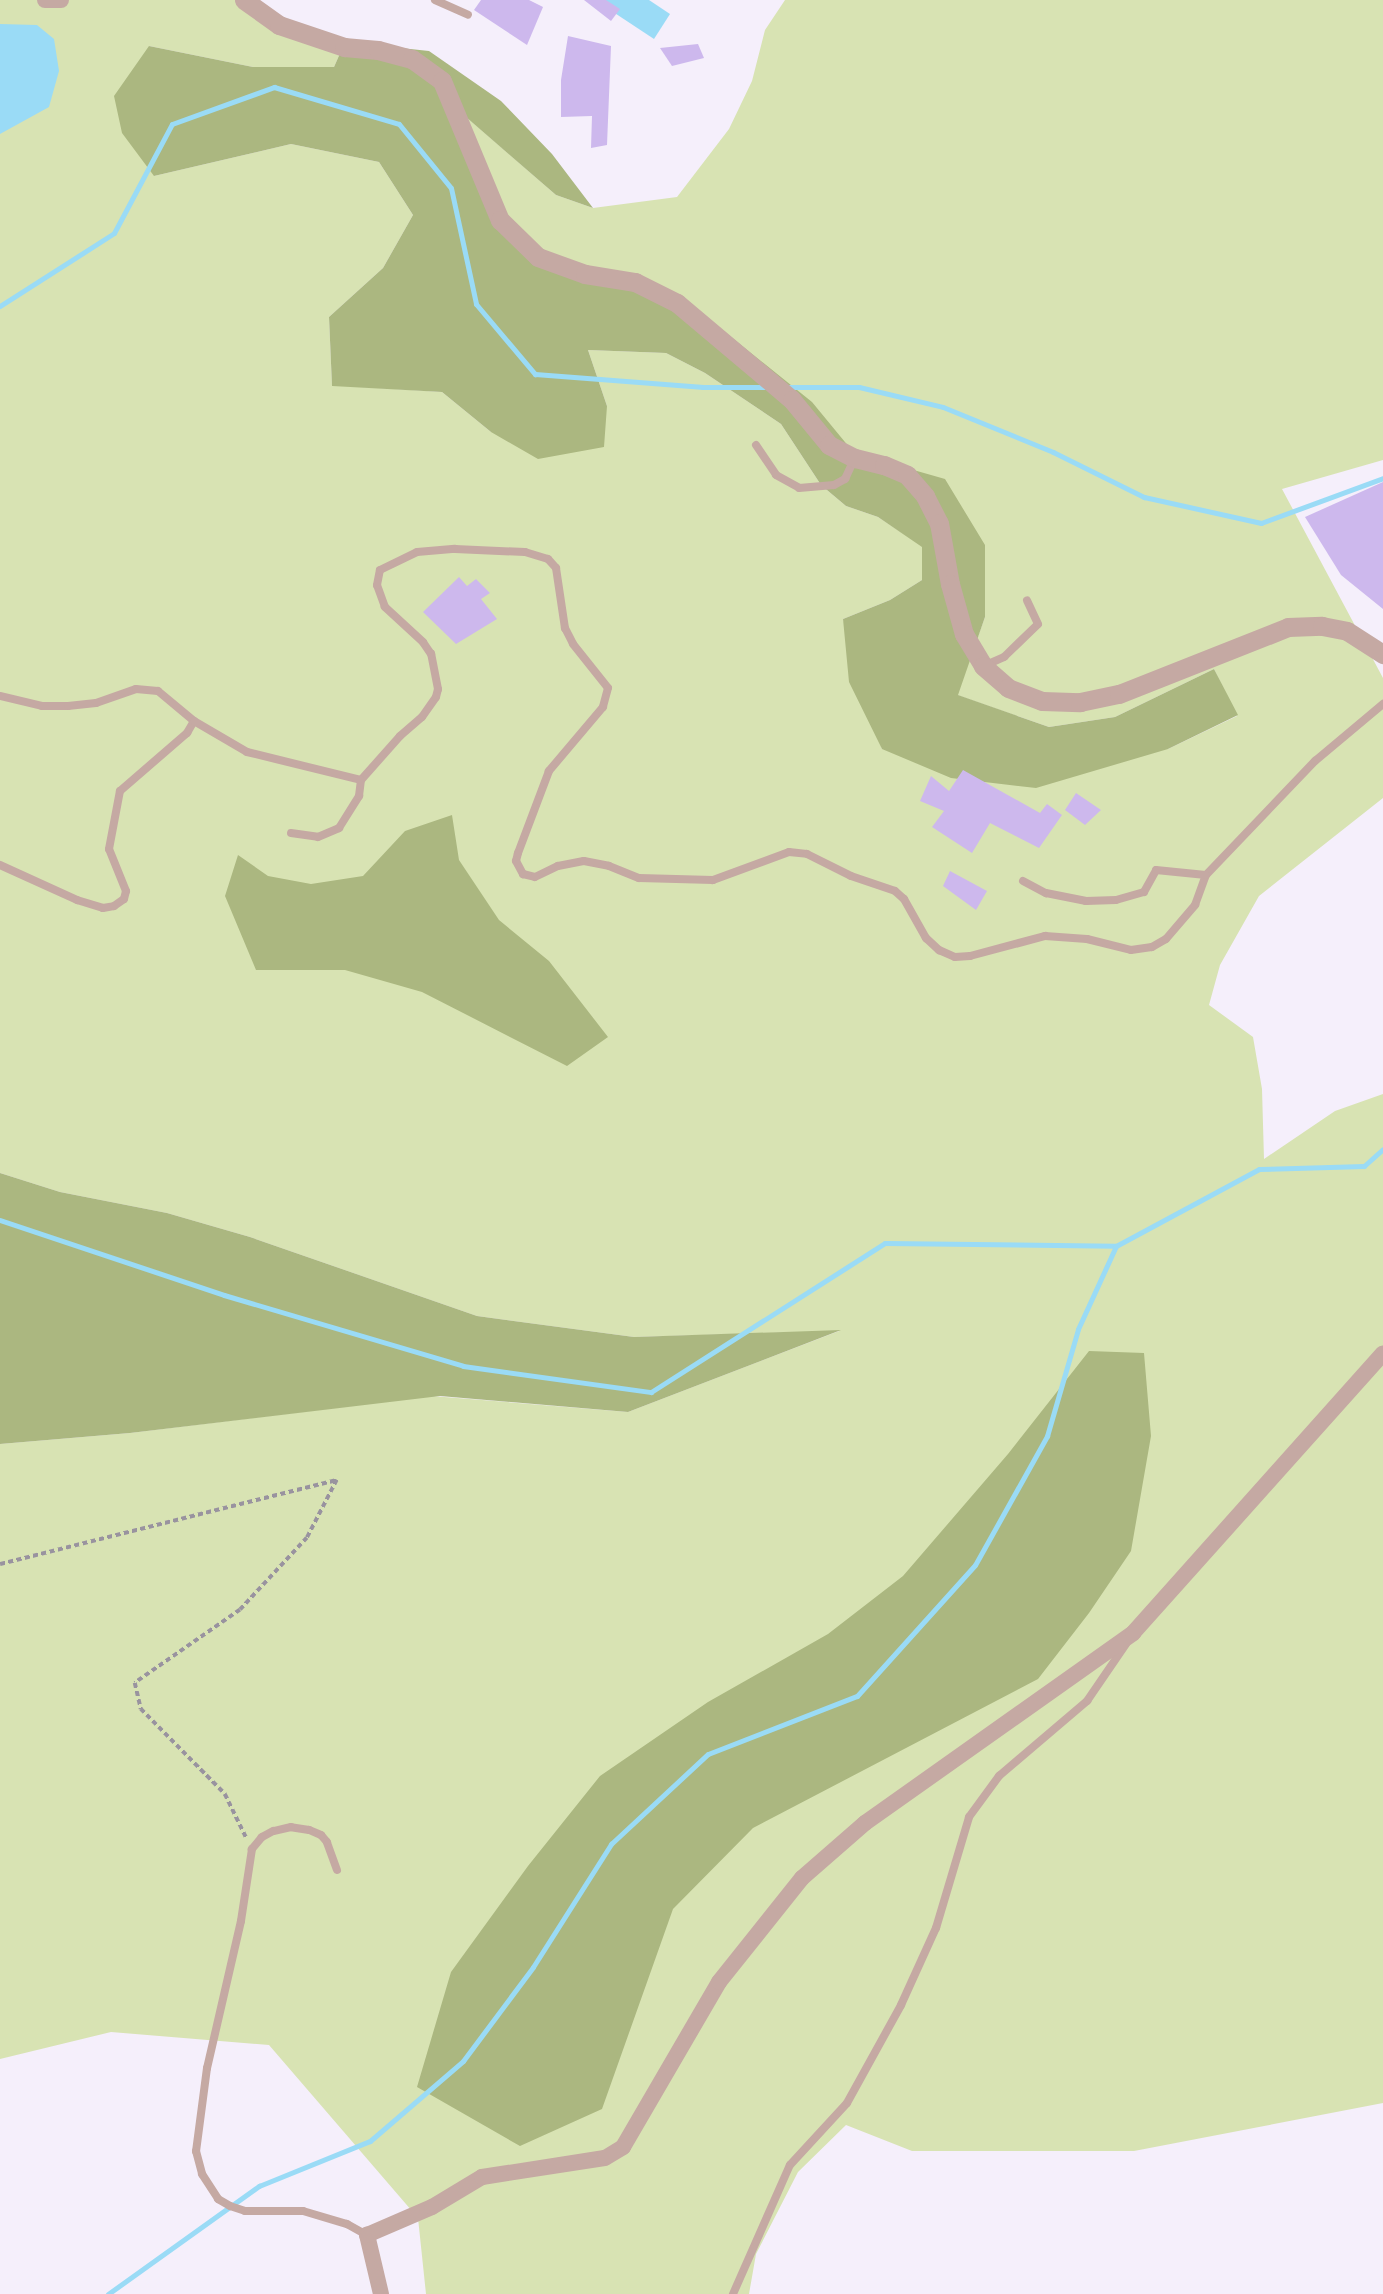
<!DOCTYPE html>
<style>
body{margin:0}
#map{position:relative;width:1383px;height:2294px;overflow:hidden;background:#f5effb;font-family:"Space Grotesk",sans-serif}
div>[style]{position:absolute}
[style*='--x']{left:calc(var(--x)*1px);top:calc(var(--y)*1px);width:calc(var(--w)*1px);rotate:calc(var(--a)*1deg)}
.green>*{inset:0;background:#d8e3b3}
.forest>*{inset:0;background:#abb780}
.water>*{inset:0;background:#9adbf6}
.stream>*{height:5px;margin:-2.5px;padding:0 2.5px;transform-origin:2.5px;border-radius:2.5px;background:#9adbf6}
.building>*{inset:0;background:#cdb8ed}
.path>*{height:3.5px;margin-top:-1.75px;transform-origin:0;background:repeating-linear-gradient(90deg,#99939f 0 5px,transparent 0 8.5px)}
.service>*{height:8px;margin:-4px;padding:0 4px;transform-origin:4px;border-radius:4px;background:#c5a9a3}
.minor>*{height:16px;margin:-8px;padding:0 8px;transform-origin:8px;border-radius:8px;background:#c5a9a3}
.tertiary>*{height:19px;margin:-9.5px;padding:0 9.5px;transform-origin:9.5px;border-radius:9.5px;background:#c5a9a3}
span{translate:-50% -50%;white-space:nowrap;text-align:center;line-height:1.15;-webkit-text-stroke:7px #f5effb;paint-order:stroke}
</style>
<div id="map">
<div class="green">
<div style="clip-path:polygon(0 0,251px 0,280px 20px,345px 42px,334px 67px,253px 67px,149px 46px,154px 176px,291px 144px,379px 162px,413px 215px,383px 268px,329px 317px,332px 385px,442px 392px,491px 432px,607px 406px,588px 350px,666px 353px,705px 373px,781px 424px,821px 485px,846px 506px,878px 517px,922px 546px,922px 580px,890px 600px,843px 619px,882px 749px,1168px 749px,1237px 716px,1214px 669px,1115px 717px,1049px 727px,957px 695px,985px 617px,854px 453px,540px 256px,504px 219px,464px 115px,556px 195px,593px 208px,677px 197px,729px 129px,752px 81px,765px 30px,785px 0,1383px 0,1383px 460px,1282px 489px,1383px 678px,1383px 798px,1259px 896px,1220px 965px,1209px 1005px,1253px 1037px,1262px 1089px,1264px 1159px,1335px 1111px,1383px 1094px,1383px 2103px,1134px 2151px,912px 2151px,846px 2125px,798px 2172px,756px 2254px,749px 2294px,426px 2294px,418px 2218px,269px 2045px,111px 2032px,0 2059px,0 1444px,130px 1433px,432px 1396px,628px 1412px,839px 1331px,634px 1337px,477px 1316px,250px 1237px,167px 1213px,60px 1192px,0 1173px)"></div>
</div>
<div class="forest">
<div style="clip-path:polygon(345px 42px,429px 51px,501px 101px,552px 154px,593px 208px,556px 195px,466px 117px,504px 219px,540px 256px,584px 269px,720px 328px,812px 402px,854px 453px,945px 479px,985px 545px,985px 617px,958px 695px,1049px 727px,1115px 717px,1214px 669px,1238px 715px,1168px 749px,1036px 788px,951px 778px,882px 749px,849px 682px,843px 619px,890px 600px,922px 580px,922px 547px,878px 517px,846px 506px,821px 485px,781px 424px,705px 373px,666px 353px,588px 350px,607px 406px,604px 447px,538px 459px,491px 432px,442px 392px,332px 386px,329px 317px,383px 268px,413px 215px,379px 162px,291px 144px,154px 176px,122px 133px,114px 96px,149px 46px,253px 67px,334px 67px)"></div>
<div style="clip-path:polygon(452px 815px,459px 860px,499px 920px,549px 961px,608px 1037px,567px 1066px,422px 992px,345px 970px,256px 970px,225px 896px,238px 855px,268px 876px,311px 884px,363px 876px,405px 831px)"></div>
<div style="clip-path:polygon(0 1173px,60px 1192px,167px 1213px,250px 1237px,477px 1316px,634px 1337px,841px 1330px,628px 1412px,440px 1396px,130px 1433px,0 1444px)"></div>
<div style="clip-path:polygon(1089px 1351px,1144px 1353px,1151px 1436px,1131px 1551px,1089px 1613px,1038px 1679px,753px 1828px,673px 1909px,602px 2109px,520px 2146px,417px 2087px,451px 1972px,528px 1866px,600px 1776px,708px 1702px,828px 1634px,903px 1576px,1008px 1454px)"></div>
</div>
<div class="water">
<div style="clip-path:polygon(604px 0,649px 0,670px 14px,654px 39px,601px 4px)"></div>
<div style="clip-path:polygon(0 24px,37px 25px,54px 39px,59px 71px,49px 107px,0 134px)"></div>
</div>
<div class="stream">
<div style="--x:0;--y:306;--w:135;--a:-32.6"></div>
<div style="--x:114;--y:233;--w:123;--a:-62"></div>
<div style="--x:172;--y:124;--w:109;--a:-19.9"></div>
<div style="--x:274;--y:87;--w:130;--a:16.5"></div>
<div style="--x:399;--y:124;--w:82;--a:50.9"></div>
<div style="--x:451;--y:188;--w:119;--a:77.8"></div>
<div style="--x:476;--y:304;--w:92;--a:49.9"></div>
<div style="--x:535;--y:374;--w:169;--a:4.4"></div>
<div style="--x:703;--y:387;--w:66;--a:0"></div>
<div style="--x:786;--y:387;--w:73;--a:0"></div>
<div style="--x:859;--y:387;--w:86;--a:13.4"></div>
<div style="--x:943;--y:407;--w:119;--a:22.2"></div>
<div style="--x:1053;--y:452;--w:102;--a:26.3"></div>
<div style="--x:1144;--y:497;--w:120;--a:12.5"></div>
<div style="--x:1261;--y:523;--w:130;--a:-20.2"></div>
<div style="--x:0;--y:1220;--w:236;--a:18.5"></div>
<div style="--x:224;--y:1295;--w:249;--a:16.5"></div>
<div style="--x:463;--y:1366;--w:190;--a:7.9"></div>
<div style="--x:651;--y:1392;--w:277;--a:-32.5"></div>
<div style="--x:885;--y:1243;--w:231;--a:0.7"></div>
<div style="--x:108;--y:2294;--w:186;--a:-35.6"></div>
<div style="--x:259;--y:2186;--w:120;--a:-22.1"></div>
<div style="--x:370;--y:2141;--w:123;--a:-40.7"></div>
<div style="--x:463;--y:2061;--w:117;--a:-53.3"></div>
<div style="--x:533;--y:1967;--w:146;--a:-57.6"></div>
<div style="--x:611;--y:1844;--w:132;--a:-42.9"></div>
<div style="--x:708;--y:1754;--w:160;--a:-21.3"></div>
<div style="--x:857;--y:1696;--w:176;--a:-48"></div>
<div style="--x:975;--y:1565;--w:148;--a:-60.8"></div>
<div style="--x:1047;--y:1436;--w:111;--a:-73.8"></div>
<div style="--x:1078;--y:1329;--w:91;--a:-65.4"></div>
<div style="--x:1116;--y:1246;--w:162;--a:-28.3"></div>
<div style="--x:1259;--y:1169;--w:105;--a:-1.6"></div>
<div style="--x:1364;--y:1166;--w:25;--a:-42"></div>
</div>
<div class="building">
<div style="clip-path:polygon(481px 0,529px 0,543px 7px,527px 45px,474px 10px)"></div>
<div style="clip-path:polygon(584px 0,606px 0,620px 9px,611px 21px)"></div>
<div style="clip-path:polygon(568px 36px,611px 46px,607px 145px,591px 148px,592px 116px,561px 117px,561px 80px)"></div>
<div style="clip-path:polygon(698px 44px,704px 58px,672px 66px,660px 48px)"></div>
<div style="clip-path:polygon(1383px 482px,1383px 609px,1341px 575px,1305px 517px)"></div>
<div style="clip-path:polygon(459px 577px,467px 586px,476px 579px,490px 593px,481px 599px,497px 619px,456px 644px,423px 612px)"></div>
<div style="clip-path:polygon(963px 770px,1040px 813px,1047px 804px,1062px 815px,1039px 848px,990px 823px,972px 853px,932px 827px,944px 811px,920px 801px,931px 776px,949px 791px)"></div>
<div style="clip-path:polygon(1076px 793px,1101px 810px,1085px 825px,1065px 810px)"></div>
<div style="clip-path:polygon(950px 871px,987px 891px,976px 910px,943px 886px)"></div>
</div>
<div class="path">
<div style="--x:0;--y:1564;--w:347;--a:-14"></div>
<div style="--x:337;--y:1480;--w:65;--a:117.3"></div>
<div style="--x:307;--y:1538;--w:98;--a:132.9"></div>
<div style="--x:240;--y:1610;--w:128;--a:145.2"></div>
<div style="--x:135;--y:1683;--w:27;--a:77"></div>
<div style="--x:141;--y:1709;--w:120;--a:45.3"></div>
<div style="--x:225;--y:1794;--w:48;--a:64"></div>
</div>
<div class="service">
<div style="--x:435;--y:0;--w:36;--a:24"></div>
<div style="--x:756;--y:445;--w:36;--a:56"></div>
<div style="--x:776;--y:475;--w:26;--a:29"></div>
<div style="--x:799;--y:488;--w:35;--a:-5"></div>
<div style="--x:834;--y:485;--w:13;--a:-29"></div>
<div style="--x:845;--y:479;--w:23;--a:-65"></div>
<div style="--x:986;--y:665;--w:20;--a:-24"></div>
<div style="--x:1004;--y:657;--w:47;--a:-44.1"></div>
<div style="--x:1038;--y:624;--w:26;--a:-115"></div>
<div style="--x:0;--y:696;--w:43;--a:13.4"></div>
<div style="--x:42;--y:706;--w:26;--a:0"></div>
<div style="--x:68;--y:706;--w:28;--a:-6"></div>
<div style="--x:96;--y:703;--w:42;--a:-19.3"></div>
<div style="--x:136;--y:689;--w:22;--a:5"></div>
<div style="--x:158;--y:691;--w:47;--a:39.8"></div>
<div style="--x:291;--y:833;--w:27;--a:8"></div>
<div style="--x:318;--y:837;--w:23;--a:-23"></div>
<div style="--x:339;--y:828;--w:38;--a:-58"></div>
<div style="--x:359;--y:796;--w:16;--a:-83"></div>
<div style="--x:361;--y:780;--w:59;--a:-48.4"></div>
<div style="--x:400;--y:736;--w:29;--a:-41"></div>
<div style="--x:422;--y:717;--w:24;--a:-55"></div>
<div style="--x:436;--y:697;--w:8;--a:-76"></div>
<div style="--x:438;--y:689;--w:36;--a:-101"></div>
<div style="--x:431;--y:654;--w:14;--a:-124"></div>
<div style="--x:423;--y:642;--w:52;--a:-137.4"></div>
<div style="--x:385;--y:607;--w:23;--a:-110"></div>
<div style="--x:377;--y:585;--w:15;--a:-79"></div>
<div style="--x:380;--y:570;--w:41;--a:-25.9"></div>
<div style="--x:417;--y:552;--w:38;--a:-5"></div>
<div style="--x:455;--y:549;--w:70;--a:2.5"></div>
<div style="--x:525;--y:552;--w:24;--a:17"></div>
<div style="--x:548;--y:559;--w:12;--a:48"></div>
<div style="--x:556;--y:568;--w:61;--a:81.5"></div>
<div style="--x:565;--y:628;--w:18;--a:63"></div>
<div style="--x:573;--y:644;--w:56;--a:51.5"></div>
<div style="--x:608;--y:688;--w:20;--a:105"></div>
<div style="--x:603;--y:707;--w:84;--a:130.2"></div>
<div style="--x:549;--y:771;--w:88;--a:110.7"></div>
<div style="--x:518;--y:853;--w:8;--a:104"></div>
<div style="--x:516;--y:861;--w:15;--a:62"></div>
<div style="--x:523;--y:874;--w:12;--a:14"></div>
<div style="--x:535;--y:877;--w:25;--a:-26"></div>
<div style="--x:558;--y:866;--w:26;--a:-11"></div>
<div style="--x:584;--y:861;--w:25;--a:11"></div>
<div style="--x:609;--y:866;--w:32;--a:22"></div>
<div style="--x:639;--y:878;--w:74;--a:1.5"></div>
<div style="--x:713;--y:880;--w:81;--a:-20.2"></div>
<div style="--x:789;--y:852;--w:18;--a:6"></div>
<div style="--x:807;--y:854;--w:49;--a:26.6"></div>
<div style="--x:851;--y:876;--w:46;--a:18.8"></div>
<div style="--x:895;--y:891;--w:12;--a:42"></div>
<div style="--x:904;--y:899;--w:45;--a:60.6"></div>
<div style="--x:926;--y:938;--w:18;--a:43"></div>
<div style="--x:939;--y:950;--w:17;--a:24"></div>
<div style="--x:955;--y:957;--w:15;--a:-4"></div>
<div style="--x:970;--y:956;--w:78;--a:-14.9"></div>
<div style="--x:1045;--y:936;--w:42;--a:4.1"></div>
<div style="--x:1087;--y:939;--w:45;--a:14"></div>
<div style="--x:1131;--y:950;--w:21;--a:-8"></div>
<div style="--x:1152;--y:947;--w:16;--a:-30"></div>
<div style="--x:1166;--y:939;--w:45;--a:-49.5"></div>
<div style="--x:1195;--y:905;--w:32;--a:-70"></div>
<div style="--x:1206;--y:875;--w:158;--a:-46.3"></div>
<div style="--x:1315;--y:761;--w:89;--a:-40"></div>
<div style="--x:0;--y:865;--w:85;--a:24.4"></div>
<div style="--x:77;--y:900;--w:27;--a:17"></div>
<div style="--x:103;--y:908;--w:11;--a:-10"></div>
<div style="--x:114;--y:906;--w:12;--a:-35"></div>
<div style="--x:124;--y:899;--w:8;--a:-76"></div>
<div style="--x:126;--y:891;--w:45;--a:-112"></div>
<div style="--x:109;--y:849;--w:59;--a:-79.3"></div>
<div style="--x:120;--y:791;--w:89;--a:-40.9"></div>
<div style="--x:187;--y:733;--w:14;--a:-60"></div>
<div style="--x:194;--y:721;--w:61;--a:30.3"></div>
<div style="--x:247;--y:752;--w:117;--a:13.8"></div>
<div style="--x:1023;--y:881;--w:26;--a:28"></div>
<div style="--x:1046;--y:893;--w:41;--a:11.3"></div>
<div style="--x:1086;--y:901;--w:30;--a:-2"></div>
<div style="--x:1116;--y:900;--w:29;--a:-16"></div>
<div style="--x:1144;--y:892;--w:25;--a:-61"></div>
<div style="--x:1156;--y:870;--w:50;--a:5.7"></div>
<div style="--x:337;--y:1870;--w:30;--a:-110"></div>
<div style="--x:327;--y:1842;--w:9;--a:-131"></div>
<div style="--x:321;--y:1835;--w:13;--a:-157"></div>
<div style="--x:309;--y:1830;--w:18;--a:-171"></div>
<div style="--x:291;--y:1827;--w:18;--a:167"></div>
<div style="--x:273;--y:1831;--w:13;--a:151"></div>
<div style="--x:262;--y:1837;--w:16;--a:130"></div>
<div style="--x:252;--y:1849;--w:73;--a:98.7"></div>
<div style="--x:241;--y:1921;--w:151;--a:103"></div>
<div style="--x:207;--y:2068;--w:84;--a:97.5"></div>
<div style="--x:196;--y:2151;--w:24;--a:75"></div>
<div style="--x:202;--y:2174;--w:30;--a:57"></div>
<div style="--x:218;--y:2199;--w:14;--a:30"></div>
<div style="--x:230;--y:2206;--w:16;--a:18"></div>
<div style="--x:245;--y:2211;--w:58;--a:0"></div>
<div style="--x:303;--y:2211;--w:46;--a:16.5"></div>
<div style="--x:347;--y:2224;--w:23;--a:29"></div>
<div style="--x:733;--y:2294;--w:141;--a:-66.2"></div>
<div style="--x:790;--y:2165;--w:84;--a:-47.4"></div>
<div style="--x:847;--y:2103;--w:112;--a:-61.1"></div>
<div style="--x:901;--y:2005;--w:85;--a:-65.6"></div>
<div style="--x:936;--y:1928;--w:116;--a:-73.4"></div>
<div style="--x:969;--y:1817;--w:51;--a:-53.8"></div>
<div style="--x:999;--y:1776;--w:116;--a:-40.4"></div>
<div style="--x:1087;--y:1701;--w:69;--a:-55.6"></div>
</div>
<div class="minor">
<div style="--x:45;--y:0;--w:16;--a:0"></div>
<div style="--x:381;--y:2294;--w:61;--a:-103.3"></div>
<div style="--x:367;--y:2235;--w:71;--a:-23.3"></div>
<div style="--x:432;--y:2207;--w:58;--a:-31"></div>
<div style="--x:482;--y:2177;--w:124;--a:-8.8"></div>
<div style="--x:605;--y:2158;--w:21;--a:-31"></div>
<div style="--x:623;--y:2147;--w:191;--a:-59.8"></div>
<div style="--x:719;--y:1982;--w:133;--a:-51.4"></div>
<div style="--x:802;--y:1878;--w:84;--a:-41.1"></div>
<div style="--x:865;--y:1823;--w:329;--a:-35.3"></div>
<div style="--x:1133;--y:1633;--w:375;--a:-48.2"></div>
</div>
<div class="tertiary">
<div style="--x:244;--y:0;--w:43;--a:35.5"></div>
<div style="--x:279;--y:25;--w:69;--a:18.7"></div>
<div style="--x:344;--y:47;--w:34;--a:5"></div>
<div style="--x:378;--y:50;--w:35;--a:15"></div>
<div style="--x:412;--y:59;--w:37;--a:36"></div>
<div style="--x:442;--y:81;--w:151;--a:67.4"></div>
<div style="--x:500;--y:220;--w:53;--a:44.2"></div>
<div style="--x:538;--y:257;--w:50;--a:19.9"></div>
<div style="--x:585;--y:274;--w:51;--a:9.1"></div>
<div style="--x:635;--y:282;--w:47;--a:26.6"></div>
<div style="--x:677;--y:303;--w:150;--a:40.1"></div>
<div style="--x:792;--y:400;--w:58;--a:50.6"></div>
<div style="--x:829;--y:445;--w:29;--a:27"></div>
<div style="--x:855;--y:458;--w:30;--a:14"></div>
<div style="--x:884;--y:465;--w:25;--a:23"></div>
<div style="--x:907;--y:475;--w:28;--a:49"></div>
<div style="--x:925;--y:496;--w:30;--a:63"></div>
<div style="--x:939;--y:523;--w:62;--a:79.8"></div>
<div style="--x:950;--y:584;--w:52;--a:74.4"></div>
<div style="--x:964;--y:634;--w:37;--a:59"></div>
<div style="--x:983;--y:666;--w:33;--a:41"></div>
<div style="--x:1008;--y:688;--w:36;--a:21"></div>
<div style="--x:1042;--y:701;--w:38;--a:2"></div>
<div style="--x:1080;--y:702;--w:40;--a:-12"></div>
<div style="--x:1119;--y:694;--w:182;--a:-21.6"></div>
<div style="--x:1288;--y:627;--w:34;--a:-2"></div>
<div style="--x:1322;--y:626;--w:25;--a:11"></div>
<div style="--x:1347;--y:631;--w:43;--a:32.6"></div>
</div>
</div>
